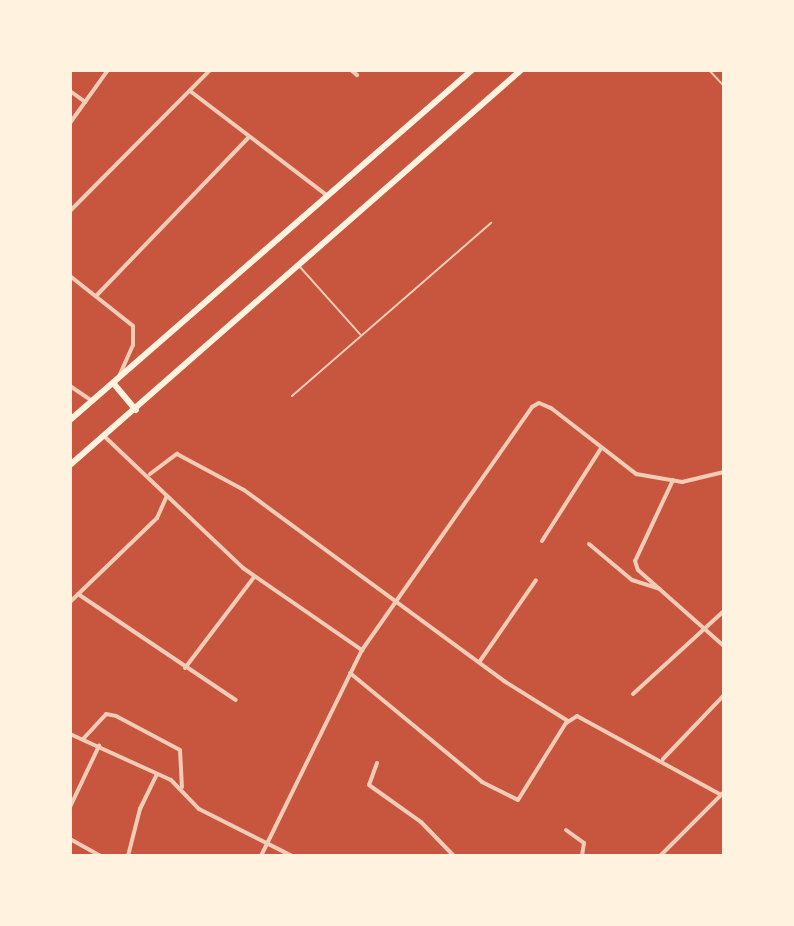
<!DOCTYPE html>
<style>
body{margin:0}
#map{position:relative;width:794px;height:926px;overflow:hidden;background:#c8553d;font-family:"Source Sans 3",sans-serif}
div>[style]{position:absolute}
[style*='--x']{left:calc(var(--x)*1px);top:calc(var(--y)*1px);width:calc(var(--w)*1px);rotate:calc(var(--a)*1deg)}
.service>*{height:2px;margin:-1px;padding:0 1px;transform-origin:1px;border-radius:1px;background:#f1ccb7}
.minor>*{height:4px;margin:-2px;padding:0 2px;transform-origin:2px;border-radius:2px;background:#f1ccb7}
.primary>*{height:6px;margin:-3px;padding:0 3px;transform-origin:3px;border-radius:3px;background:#fff3e0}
span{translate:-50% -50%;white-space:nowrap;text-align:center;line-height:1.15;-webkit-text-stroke:7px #fff3e0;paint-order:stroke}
.frame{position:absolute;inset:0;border:72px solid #fff3e0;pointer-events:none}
</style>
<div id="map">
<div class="service">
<div style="--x:709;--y:70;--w:22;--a:47"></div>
<div style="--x:300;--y:267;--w:90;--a:48.2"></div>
<div style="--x:292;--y:396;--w:264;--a:-41"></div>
</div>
<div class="minor">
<div style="--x:351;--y:70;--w:8;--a:40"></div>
<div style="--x:70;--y:91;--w:19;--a:36"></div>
<div style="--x:190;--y:91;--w:173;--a:37.3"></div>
<div style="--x:70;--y:123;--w:65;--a:-54.4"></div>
<div style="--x:70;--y:211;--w:199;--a:-45.2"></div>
<div style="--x:70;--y:276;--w:80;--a:38.4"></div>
<div style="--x:133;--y:326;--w:19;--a:90"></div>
<div style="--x:133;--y:345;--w:34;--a:114"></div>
<div style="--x:96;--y:296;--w:221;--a:-46.1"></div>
<div style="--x:70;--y:386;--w:27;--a:34"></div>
<div style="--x:104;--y:436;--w:192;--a:43.5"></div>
<div style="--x:243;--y:568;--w:145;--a:34.6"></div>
<div style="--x:150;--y:474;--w:34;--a:-37"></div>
<div style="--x:177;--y:454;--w:76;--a:28.2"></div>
<div style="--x:244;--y:490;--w:323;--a:36.3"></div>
<div style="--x:504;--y:681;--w:75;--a:32"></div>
<div style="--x:673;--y:480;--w:89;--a:115.1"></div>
<div style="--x:635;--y:561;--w:9;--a:72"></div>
<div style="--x:638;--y:570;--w:115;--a:41.5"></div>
<div style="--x:542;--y:541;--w:108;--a:-57.5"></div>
<div style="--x:589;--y:544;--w:56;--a:39.9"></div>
<div style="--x:632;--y:580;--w:29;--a:18"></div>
<div style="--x:78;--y:594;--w:190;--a:33.9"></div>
<div style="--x:70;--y:602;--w:121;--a:-44"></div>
<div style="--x:157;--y:518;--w:24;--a:-66"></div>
<div style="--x:480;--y:661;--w:98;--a:-55.3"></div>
<div style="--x:185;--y:668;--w:114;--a:-52.8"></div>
<div style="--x:350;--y:673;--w:171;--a:39.5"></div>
<div style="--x:482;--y:782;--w:40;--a:26.6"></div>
<div style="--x:518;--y:800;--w:91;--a:-58.1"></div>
<div style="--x:566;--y:723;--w:13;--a:-32"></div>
<div style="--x:577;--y:716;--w:164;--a:28.7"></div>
<div style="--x:633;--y:694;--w:123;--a:-42.4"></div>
<div style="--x:70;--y:734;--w:111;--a:24.5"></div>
<div style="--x:171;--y:780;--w:40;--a:46"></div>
<div style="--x:199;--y:809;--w:104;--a:26.8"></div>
<div style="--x:83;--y:739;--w:34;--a:-47"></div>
<div style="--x:106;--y:714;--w:10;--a:11"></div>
<div style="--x:116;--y:716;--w:72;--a:28"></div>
<div style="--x:180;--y:750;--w:37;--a:87"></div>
<div style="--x:663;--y:759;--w:88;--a:-46.4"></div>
<div style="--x:377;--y:763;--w:23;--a:110"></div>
<div style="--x:369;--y:785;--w:64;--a:35.4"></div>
<div style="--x:421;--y:822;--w:47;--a:45.9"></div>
<div style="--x:70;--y:807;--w:68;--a:-64.6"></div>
<div style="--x:566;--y:830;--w:22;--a:36"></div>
<div style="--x:584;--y:843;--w:13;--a:99"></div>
<div style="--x:70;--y:839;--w:35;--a:29"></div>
<div style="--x:128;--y:856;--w:49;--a:-75.7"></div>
<div style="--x:140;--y:809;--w:37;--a:-64"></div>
<div style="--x:261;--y:856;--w:229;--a:-63.9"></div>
<div style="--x:362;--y:650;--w:297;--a:-55"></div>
<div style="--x:532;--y:407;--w:8;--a:-30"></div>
<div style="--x:539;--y:403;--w:13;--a:23"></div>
<div style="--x:551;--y:408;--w:108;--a:37.8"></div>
<div style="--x:636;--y:474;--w:47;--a:9.9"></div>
<div style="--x:682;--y:482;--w:43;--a:-13.4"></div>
<div style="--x:660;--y:856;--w:91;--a:-45"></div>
</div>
<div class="primary">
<div style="--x:114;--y:384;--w:34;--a:50"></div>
<div style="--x:70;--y:420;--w:533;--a:-41.04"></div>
<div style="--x:70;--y:465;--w:600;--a:-41.21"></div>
</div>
<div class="frame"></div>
</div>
